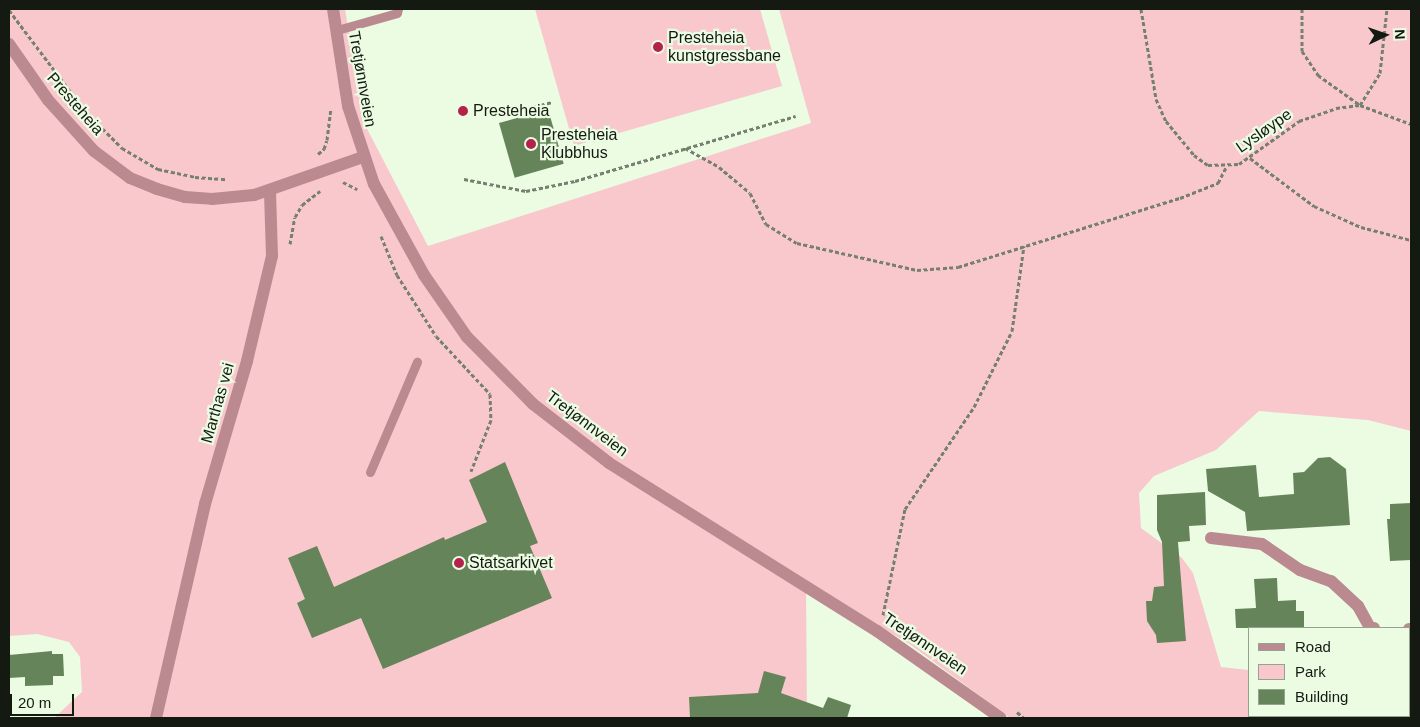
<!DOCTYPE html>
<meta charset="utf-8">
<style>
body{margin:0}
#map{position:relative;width:1420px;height:727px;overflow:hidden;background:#ebfce3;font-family:Arial,sans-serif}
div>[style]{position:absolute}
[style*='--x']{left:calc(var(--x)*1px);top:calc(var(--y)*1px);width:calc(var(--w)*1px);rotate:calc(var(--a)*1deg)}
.green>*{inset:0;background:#f8c8cd}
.building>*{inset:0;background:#668459;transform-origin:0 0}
.path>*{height:3px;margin-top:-1.5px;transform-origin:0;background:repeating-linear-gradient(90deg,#758070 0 4px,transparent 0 6.5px)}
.service>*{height:9px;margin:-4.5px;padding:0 4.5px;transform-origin:4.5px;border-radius:4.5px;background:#bb8a90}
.minor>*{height:12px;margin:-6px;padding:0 6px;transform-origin:6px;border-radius:6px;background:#bb8a90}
.tertiary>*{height:12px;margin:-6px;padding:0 6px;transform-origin:6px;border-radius:6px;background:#bb8a90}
.dots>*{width:14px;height:14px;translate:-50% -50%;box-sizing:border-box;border:2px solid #ebfce3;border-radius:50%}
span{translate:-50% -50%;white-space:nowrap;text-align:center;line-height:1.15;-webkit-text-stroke:4.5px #ebfce3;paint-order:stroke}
.poi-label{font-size:16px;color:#141a12}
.left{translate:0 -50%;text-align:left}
.street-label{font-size:16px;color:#141a12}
.frame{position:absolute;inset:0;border:10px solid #141a12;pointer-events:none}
.legend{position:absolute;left:1248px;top:627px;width:162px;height:90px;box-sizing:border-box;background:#ebfce3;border:1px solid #95a28f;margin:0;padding:6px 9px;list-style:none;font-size:15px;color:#141a12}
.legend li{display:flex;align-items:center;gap:10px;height:25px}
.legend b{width:25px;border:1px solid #95a28f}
.north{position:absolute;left:1360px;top:10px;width:50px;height:50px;-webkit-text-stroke:4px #ebfce3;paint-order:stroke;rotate:87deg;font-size:14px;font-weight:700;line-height:20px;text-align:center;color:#141a12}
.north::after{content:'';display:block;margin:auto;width:18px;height:22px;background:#141a12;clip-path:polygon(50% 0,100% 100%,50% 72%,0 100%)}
.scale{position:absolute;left:10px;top:694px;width:64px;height:22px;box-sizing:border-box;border:2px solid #141a12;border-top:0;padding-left:6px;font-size:15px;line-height:18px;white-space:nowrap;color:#141a12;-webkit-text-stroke:4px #ebfce3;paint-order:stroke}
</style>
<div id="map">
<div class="green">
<div style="clip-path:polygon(9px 9px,345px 9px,364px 123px,428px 246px,811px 123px,779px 9px,1411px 9px,1411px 431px,1368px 420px,1259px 411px,1216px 450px,1154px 476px,1139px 493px,1141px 528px,1182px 558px,1193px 573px,1221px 667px,1249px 670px,1249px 716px,1308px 716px,1307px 718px,1010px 718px,908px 643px,806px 585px,807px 718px,54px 718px,82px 692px,80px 657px,69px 642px,37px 634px,9px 636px)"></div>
<div style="clip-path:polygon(535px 9px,760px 9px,782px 86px,574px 146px)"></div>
</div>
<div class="building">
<div style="left:548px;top:109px;width:57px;height:51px;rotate:74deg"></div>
<div style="clip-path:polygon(1330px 457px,1346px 469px,1350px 525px,1247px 531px,1245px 512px,1208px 491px,1206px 469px,1256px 465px,1259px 497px,1294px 494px,1293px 473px,1304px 472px,1318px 458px)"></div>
<div style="clip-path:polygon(505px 462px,538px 543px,530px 546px,552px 598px,383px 669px,361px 618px,312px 638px,297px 603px,305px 599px,288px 558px,317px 546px,334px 587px,444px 537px,445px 540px,487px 522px,469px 480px)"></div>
<div style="clip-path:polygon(1205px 492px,1206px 525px,1189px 526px,1190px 541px,1178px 542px,1186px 641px,1157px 643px,1156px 635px,1147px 621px,1146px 601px,1152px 601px,1154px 587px,1164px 586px,1162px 542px,1157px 530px,1157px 495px)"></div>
<div style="clip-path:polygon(1411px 503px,1411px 560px,1390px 561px,1387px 519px,1390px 519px,1390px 504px)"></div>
<div style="clip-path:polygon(1277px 578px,1278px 601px,1296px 600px,1296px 611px,1304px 611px,1304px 628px,1236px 628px,1235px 609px,1256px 608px,1254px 579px)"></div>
<div style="clip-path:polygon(52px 651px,52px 654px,63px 654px,64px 676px,53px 676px,53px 685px,25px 686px,25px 677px,9px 678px,9px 655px)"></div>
<div style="clip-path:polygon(764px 671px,786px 677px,781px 693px,823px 708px,828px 697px,851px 705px,847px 718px,690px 718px,689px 697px,758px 693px)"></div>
</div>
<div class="path">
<div style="--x:1141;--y:9;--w:91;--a:80.5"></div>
<div style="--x:1156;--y:99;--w:24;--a:66"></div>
<div style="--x:1166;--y:121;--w:44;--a:50.5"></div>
<div style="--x:1194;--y:155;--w:17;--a:36"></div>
<div style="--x:1208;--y:165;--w:31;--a:-2"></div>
<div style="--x:1239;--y:164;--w:74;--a:-35.6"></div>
<div style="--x:1299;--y:121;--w:39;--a:-19"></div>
<div style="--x:1336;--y:108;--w:24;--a:-7"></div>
<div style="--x:1302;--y:9;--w:42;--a:90"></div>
<div style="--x:1302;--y:51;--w:29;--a:56"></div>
<div style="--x:1318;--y:75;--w:52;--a:35.5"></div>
<div style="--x:1360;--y:105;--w:54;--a:20.4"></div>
<div style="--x:9;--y:10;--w:125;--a:53.1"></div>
<div style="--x:84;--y:110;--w:54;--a:45"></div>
<div style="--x:122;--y:148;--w:42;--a:30.3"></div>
<div style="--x:158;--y:169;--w:38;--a:12"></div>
<div style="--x:195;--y:177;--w:31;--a:4"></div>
<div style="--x:1360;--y:105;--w:38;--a:-58"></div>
<div style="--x:1380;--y:73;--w:64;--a:-83.8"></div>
<div style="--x:528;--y:108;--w:25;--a:-14"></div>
<div style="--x:685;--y:148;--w:39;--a:29"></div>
<div style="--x:719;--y:167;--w:40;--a:40"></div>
<div style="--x:750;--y:193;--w:35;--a:63"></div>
<div style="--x:766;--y:224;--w:36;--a:32"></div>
<div style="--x:797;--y:243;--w:123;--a:12.7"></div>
<div style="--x:917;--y:270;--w:41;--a:-4.2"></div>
<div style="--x:958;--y:267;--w:232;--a:-17.3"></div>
<div style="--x:1180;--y:198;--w:41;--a:-21.5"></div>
<div style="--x:1218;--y:183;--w:18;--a:-63"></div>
<div style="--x:318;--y:154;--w:8;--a:-40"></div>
<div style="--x:324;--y:149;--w:9;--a:-72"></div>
<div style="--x:327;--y:140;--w:31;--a:-83"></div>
<div style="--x:1250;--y:158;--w:80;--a:36.9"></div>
<div style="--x:1314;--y:206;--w:51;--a:24.1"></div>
<div style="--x:1361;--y:227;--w:52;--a:14.6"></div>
<div style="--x:464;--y:179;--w:63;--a:11"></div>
<div style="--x:526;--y:191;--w:50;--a:-11.5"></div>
<div style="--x:575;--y:181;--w:230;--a:-16.4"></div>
<div style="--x:343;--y:182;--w:16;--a:27"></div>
<div style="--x:381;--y:236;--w:42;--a:67.7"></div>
<div style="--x:397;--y:275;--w:72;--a:57.4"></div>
<div style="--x:436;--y:336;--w:79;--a:47"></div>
<div style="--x:490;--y:394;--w:26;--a:88"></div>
<div style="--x:491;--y:420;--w:55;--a:111.4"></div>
<div style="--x:290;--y:244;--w:27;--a:-80"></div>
<div style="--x:295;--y:217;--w:14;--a:-60"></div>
<div style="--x:302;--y:205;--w:23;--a:-38"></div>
<div style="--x:883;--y:615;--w:108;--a:-78.3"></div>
<div style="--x:905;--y:509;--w:123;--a:-55.9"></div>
<div style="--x:974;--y:407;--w:85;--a:-63.4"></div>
<div style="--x:1012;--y:331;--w:86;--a:-82"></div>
<div style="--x:928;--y:643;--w:43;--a:35.5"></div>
<div style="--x:1017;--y:712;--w:9;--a:41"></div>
</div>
<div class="service">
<div style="--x:337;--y:30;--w:62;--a:-15.8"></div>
<div style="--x:397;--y:13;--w:4;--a:-76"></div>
<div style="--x:370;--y:472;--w:120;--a:-66.9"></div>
<div style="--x:1357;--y:716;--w:2;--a:63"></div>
</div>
<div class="minor">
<div style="--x:9;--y:44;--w:68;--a:55.1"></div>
<div style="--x:48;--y:100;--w:69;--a:48"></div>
<div style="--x:94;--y:151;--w:45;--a:36.9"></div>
<div style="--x:130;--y:178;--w:29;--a:22"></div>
<div style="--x:157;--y:189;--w:29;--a:16"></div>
<div style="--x:185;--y:197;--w:27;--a:4"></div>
<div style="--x:212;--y:199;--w:42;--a:-5.4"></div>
<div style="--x:254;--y:195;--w:115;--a:-19.2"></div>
<div style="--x:1211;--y:538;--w:51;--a:6.7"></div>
<div style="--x:1262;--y:544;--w:46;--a:34.4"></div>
<div style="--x:1300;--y:570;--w:33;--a:20"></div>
<div style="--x:1331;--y:581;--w:37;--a:43"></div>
<div style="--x:1358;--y:606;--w:25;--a:61"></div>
<div style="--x:1370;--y:628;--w:4;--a:0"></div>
<div style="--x:1409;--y:629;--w:2;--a:0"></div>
<div style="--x:156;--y:718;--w:220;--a:-77.1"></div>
<div style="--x:205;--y:504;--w:149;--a:-73.6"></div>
<div style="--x:247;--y:361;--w:108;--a:-76.6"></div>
<div style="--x:272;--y:256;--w:65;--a:-91.8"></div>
</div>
<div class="tertiary">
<div style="--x:333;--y:9;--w:98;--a:81.2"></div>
<div style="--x:348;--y:106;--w:82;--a:71.6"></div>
<div style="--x:374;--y:184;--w:104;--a:61.2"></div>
<div style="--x:424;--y:275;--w:75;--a:55.3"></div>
<div style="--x:467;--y:337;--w:94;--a:45.4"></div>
<div style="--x:533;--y:404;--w:96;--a:37.8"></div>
<div style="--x:609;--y:463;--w:316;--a:32.1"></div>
<div style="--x:877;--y:631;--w:151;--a:35.1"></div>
</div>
<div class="dots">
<div style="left:658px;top:47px;background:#b3224b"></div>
<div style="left:463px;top:111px;background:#b3224b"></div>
<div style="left:531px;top:144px;background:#b3224b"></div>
<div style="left:459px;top:563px;background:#b3224b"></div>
</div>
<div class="poi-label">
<span class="left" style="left:668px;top:47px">Presteheia<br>kunstgressbane</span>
<span class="left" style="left:473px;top:111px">Presteheia</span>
<span class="left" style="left:541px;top:144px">Presteheia<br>Klubbhus</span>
<span class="left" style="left:469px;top:563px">Statsarkivet</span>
</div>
<div class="street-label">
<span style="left:362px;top:79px;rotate:80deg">Tretjønnveien</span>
<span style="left:75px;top:104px;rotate:49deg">Presteheia</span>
<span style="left:1264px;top:131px;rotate:-35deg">Lysløype</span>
<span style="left:218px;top:403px;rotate:-74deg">Marthas vei</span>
<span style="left:587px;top:424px;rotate:37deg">Tretjønnveien</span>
<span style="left:925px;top:644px;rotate:34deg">Tretjønnveien</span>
</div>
<div class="frame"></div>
<ul class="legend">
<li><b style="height:6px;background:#bb8a90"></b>Road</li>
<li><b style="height:14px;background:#f8c8cd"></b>Park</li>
<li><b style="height:14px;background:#668459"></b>Building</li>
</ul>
<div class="north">N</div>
<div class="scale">20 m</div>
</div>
